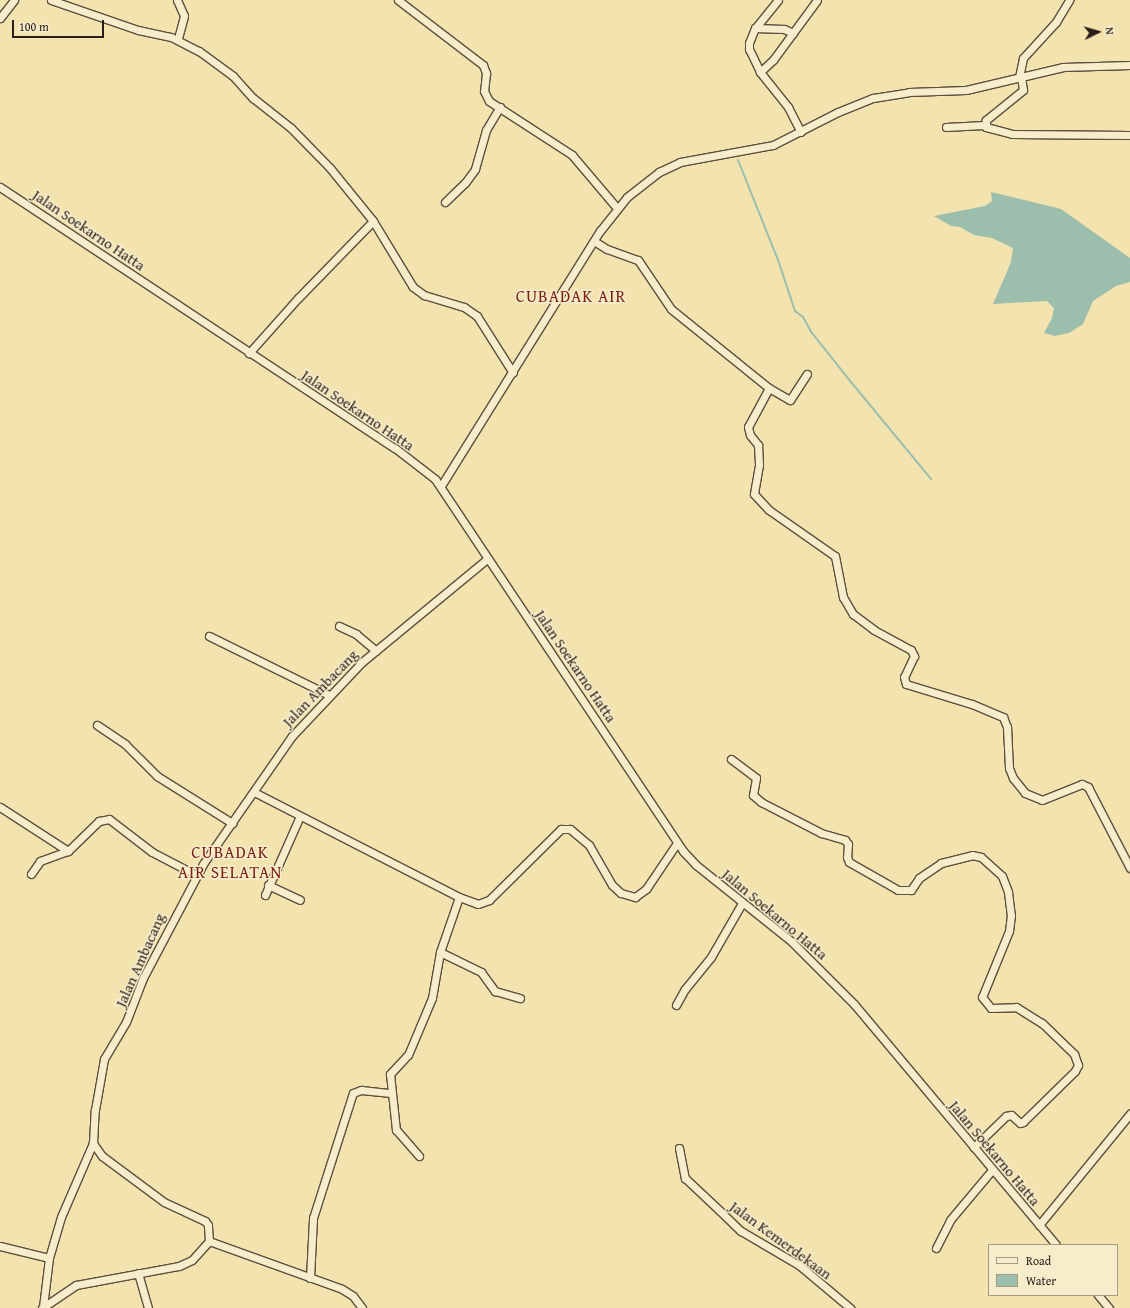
<!DOCTYPE html>
<style>
body{margin:0}
#map{position:relative;width:1130px;height:1308px;overflow:hidden;background:#f3e3af;font-family:"Gentium Book Plus",serif}
div>[style]{position:absolute}
[style*='--x']{left:calc(var(--x)*1px);top:calc(var(--y)*1px);width:calc(var(--w)*1px);rotate:calc(var(--a)*1deg)}
.water>*{inset:0;background:#9bbead}
.stream>*{height:2px;margin:-1px;padding:0 1px;transform-origin:1px;border-radius:1px;background:#9bbead}
.roads{filter:drop-shadow(1px 0 #5c4f3e) drop-shadow(-1px 0 #5c4f3e) drop-shadow(0 1px #5c4f3e) drop-shadow(0 -1px #5c4f3e)}
.minor>*{height:7px;margin:-3.5px;padding:0 3.5px;transform-origin:3.5px;border-radius:3.5px;background:#f7edcb}
span{translate:-50% -50%;white-space:nowrap;text-align:center;line-height:1.15;-webkit-text-stroke:3px #f7edcb;paint-order:stroke}
.street-label{font-size:15px;color:#2a1e18}
.quarter-label{font-size:17px;color:#7a1f14;letter-spacing:1px}
.legend{position:absolute;left:988px;top:1244px;width:130px;height:52px;box-sizing:border-box;background:#f7edcb;border:1px solid #a59a83;margin:0;padding:5px 7px;list-style:none;font-size:12px;color:#2a1e18}
.legend li{display:flex;align-items:center;gap:8px;height:20px}
.legend b{width:20px;border:1px solid #a59a83}
.north{position:absolute;left:1078px;top:12px;width:40px;height:40px;-webkit-text-stroke:3px #f7edcb;paint-order:stroke;rotate:85deg;font-size:11px;font-weight:700;line-height:16px;text-align:center;color:#2a1e18}
.north::after{content:'';display:block;margin:auto;width:14px;height:18px;background:#2a1e18;clip-path:polygon(50% 0,100% 100%,50% 72%,0 100%)}
.scale{position:absolute;left:12px;top:20px;width:92px;height:18px;box-sizing:border-box;border:2px solid #2a1e18;border-top:0;padding-left:5px;font-size:12px;line-height:14px;white-space:nowrap;color:#2a1e18;-webkit-text-stroke:3px #f7edcb;paint-order:stroke}
</style>
<div id="map">
<div class="water">
<div style="clip-path:polygon(991px 192px,1061px 209px,1130px 258px,1130px 282px,1116px 286px,1093px 301px,1083px 324px,1069px 333px,1055px 336px,1044px 333px,1052px 318px,1054px 308px,1047px 301px,993px 304px,1011px 262px,1013px 248px,992px 238px,974px 235px,960px 227px,951px 226px,934px 216px,985px 206px,992px 201px)"></div>
</div>
<div class="stream">
<div style="--x:738;--y:160;--w:108;--a:68.2"></div>
<div style="--x:778;--y:260;--w:54;--a:71.6"></div>
<div style="--x:795;--y:311;--w:10;--a:37"></div>
<div style="--x:803;--y:317;--w:18;--a:61"></div>
<div style="--x:812;--y:333;--w:63;--a:51.5"></div>
<div style="--x:851;--y:382;--w:126;--a:50.5"></div>
</div>
<div class="roads">
<div class="minor">
<div style="--x:51;--y:0;--w:92;--a:19"></div>
<div style="--x:138;--y:30;--w:34;--a:12"></div>
<div style="--x:171;--y:37;--w:31;--a:27"></div>
<div style="--x:199;--y:51;--w:42;--a:36.3"></div>
<div style="--x:233;--y:76;--w:30;--a:48"></div>
<div style="--x:253;--y:98;--w:48;--a:38.3"></div>
<div style="--x:291;--y:128;--w:56;--a:45.7"></div>
<div style="--x:330;--y:168;--w:68;--a:50.9"></div>
<div style="--x:373;--y:221;--w:107;--a:134.2"></div>
<div style="--x:298;--y:298;--w:74;--a:131.7"></div>
<div style="--x:177;--y:0;--w:17;--a:66"></div>
<div style="--x:184;--y:16;--w:24;--a:105"></div>
<div style="--x:398;--y:0;--w:107;--a:37.4"></div>
<div style="--x:483;--y:65;--w:9;--a:69"></div>
<div style="--x:486;--y:73;--w:18;--a:96"></div>
<div style="--x:484;--y:91;--w:11;--a:63"></div>
<div style="--x:489;--y:101;--w:99;--a:33"></div>
<div style="--x:572;--y:155;--w:70;--a:49.7"></div>
<div style="--x:778;--y:0;--w:36;--a:129"></div>
<div style="--x:755;--y:28;--w:16;--a:112"></div>
<div style="--x:749;--y:43;--w:6;--a:90"></div>
<div style="--x:749;--y:49;--w:25;--a:64"></div>
<div style="--x:760;--y:72;--w:45;--a:51.3"></div>
<div style="--x:788;--y:107;--w:28;--a:63"></div>
<div style="--x:0;--y:18;--w:23;--a:-52"></div>
<div style="--x:755;--y:28;--w:29;--a:2"></div>
<div style="--x:784;--y:29;--w:10;--a:24"></div>
<div style="--x:760;--y:72;--w:18;--a:-43"></div>
<div style="--x:773;--y:60;--w:74;--a:-53.7"></div>
<div style="--x:1019;--y:77;--w:19;--a:-78"></div>
<div style="--x:1023;--y:58;--w:49;--a:-47.5"></div>
<div style="--x:1056;--y:22;--w:26;--a:-59"></div>
<div style="--x:1021;--y:77;--w:13;--a:81"></div>
<div style="--x:1023;--y:90;--w:48;--a:141"></div>
<div style="--x:986;--y:120;--w:7;--a:90"></div>
<div style="--x:986;--y:127;--w:27;--a:15"></div>
<div style="--x:1012;--y:134;--w:118;--a:0.5"></div>
<div style="--x:946;--y:127;--w:38;--a:-3"></div>
<div style="--x:0;--y:187;--w:473;--a:33.5"></div>
<div style="--x:395;--y:448;--w:51;--a:37.8"></div>
<div style="--x:435;--y:479;--w:447;--a:56.3"></div>
<div style="--x:683;--y:851;--w:19;--a:47"></div>
<div style="--x:696;--y:865;--w:123;--a:38.7"></div>
<div style="--x:792;--y:942;--w:88;--a:45"></div>
<div style="--x:854;--y:1004;--w:314;--a:50"></div>
<div style="--x:445;--y:202;--w:28;--a:-44"></div>
<div style="--x:465;--y:183;--w:17;--a:-54"></div>
<div style="--x:475;--y:169;--w:41;--a:-74.2"></div>
<div style="--x:486;--y:130;--w:27;--a:-59"></div>
<div style="--x:373;--y:221;--w:77;--a:58.8"></div>
<div style="--x:413;--y:287;--w:14;--a:36"></div>
<div style="--x:424;--y:295;--w:42;--a:16.7"></div>
<div style="--x:464;--y:307;--w:16;--a:35"></div>
<div style="--x:477;--y:316;--w:67;--a:57.7"></div>
<div style="--x:594;--y:241;--w:15;--a:32"></div>
<div style="--x:607;--y:249;--w:33;--a:20"></div>
<div style="--x:638;--y:260;--w:59;--a:56"></div>
<div style="--x:671;--y:309;--w:126;--a:38.9"></div>
<div style="--x:769;--y:388;--w:44;--a:118.3"></div>
<div style="--x:748;--y:427;--w:8;--a:76"></div>
<div style="--x:750;--y:435;--w:13;--a:51"></div>
<div style="--x:758;--y:445;--w:20;--a:87"></div>
<div style="--x:759;--y:465;--w:29;--a:100"></div>
<div style="--x:754;--y:494;--w:22;--a:47"></div>
<div style="--x:769;--y:510;--w:80;--a:34.9"></div>
<div style="--x:835;--y:556;--w:42;--a:79"></div>
<div style="--x:843;--y:597;--w:20;--a:60"></div>
<div style="--x:853;--y:614;--w:26;--a:37"></div>
<div style="--x:874;--y:630;--w:42;--a:28.4"></div>
<div style="--x:911;--y:650;--w:7;--a:63"></div>
<div style="--x:914;--y:656;--w:23;--a:115"></div>
<div style="--x:904;--y:677;--w:7;--a:74"></div>
<div style="--x:906;--y:684;--w:69;--a:16.9"></div>
<div style="--x:972;--y:704;--w:34;--a:23"></div>
<div style="--x:1003;--y:717;--w:11;--a:68"></div>
<div style="--x:1007;--y:727;--w:41;--a:87.2"></div>
<div style="--x:1009;--y:768;--w:11;--a:68"></div>
<div style="--x:1013;--y:778;--w:19;--a:51"></div>
<div style="--x:1025;--y:793;--w:18;--a:22"></div>
<div style="--x:1042;--y:800;--w:43;--a:-21.8"></div>
<div style="--x:1082;--y:784;--w:7;--a:27"></div>
<div style="--x:1088;--y:787;--w:91;--a:62.6"></div>
<div style="--x:769;--y:388;--w:24;--a:30"></div>
<div style="--x:790;--y:400;--w:31;--a:-57"></div>
<div style="--x:441;--y:486;--w:301;--a:-58.1"></div>
<div style="--x:600;--y:231;--w:43;--a:-51.5"></div>
<div style="--x:627;--y:197;--w:41;--a:-38"></div>
<div style="--x:659;--y:172;--w:23;--a:-25"></div>
<div style="--x:680;--y:162;--w:95;--a:-10.4"></div>
<div style="--x:773;--y:145;--w:73;--a:-26.9"></div>
<div style="--x:838;--y:112;--w:38;--a:-22"></div>
<div style="--x:873;--y:98;--w:36;--a:-9"></div>
<div style="--x:909;--y:92;--w:57;--a:-2"></div>
<div style="--x:966;--y:90;--w:100;--a:-13.3"></div>
<div style="--x:1063;--y:67;--w:67;--a:-1.7"></div>
<div style="--x:339;--y:626;--w:19;--a:25"></div>
<div style="--x:356;--y:634;--w:26;--a:40"></div>
<div style="--x:209;--y:636;--w:134;--a:26.2"></div>
<div style="--x:97;--y:725;--w:34;--a:34"></div>
<div style="--x:125;--y:744;--w:45;--a:45"></div>
<div style="--x:157;--y:776;--w:89;--a:32.1"></div>
<div style="--x:731;--y:759;--w:31;--a:37"></div>
<div style="--x:756;--y:778;--w:17;--a:100"></div>
<div style="--x:753;--y:795;--w:11;--a:41"></div>
<div style="--x:761;--y:802;--w:68;--a:27.3"></div>
<div style="--x:821;--y:833;--w:25;--a:16"></div>
<div style="--x:845;--y:840;--w:5;--a:53"></div>
<div style="--x:848;--y:844;--w:13;--a:94"></div>
<div style="--x:847;--y:857;--w:5;--a:68"></div>
<div style="--x:849;--y:862;--w:56;--a:29.7"></div>
<div style="--x:898;--y:890;--w:13;--a:0"></div>
<div style="--x:911;--y:890;--w:14;--a:-56"></div>
<div style="--x:919;--y:878;--w:27;--a:-34"></div>
<div style="--x:941;--y:863;--w:32;--a:-14"></div>
<div style="--x:972;--y:855;--w:9;--a:13"></div>
<div style="--x:981;--y:857;--w:28;--a:42"></div>
<div style="--x:1002;--y:876;--w:17;--a:69"></div>
<div style="--x:1008;--y:892;--w:23;--a:83"></div>
<div style="--x:1011;--y:915;--w:16;--a:97"></div>
<div style="--x:1009;--y:931;--w:71;--a:112.2"></div>
<div style="--x:982;--y:997;--w:14;--a:51"></div>
<div style="--x:991;--y:1008;--w:25;--a:-2"></div>
<div style="--x:1016;--y:1007;--w:31;--a:32"></div>
<div style="--x:1042;--y:1023;--w:45;--a:44.1"></div>
<div style="--x:1074;--y:1054;--w:12;--a:70"></div>
<div style="--x:1078;--y:1065;--w:7;--a:117"></div>
<div style="--x:1075;--y:1071;--w:73;--a:135.6"></div>
<div style="--x:1023;--y:1122;--w:3;--a:162"></div>
<div style="--x:1020;--y:1123;--w:12;--a:-138"></div>
<div style="--x:1011;--y:1115;--w:5;--a:169"></div>
<div style="--x:1006;--y:1116;--w:45;--a:135.9"></div>
<div style="--x:254;--y:792;--w:230;--a:27.1"></div>
<div style="--x:459;--y:897;--w:20;--a:20"></div>
<div style="--x:478;--y:904;--w:12;--a:-20"></div>
<div style="--x:489;--y:900;--w:101;--a:-44.6"></div>
<div style="--x:561;--y:829;--w:9;--a:0"></div>
<div style="--x:570;--y:829;--w:25;--a:40"></div>
<div style="--x:589;--y:845;--w:46;--a:60.1"></div>
<div style="--x:612;--y:885;--w:12;--a:42"></div>
<div style="--x:621;--y:893;--w:15;--a:16"></div>
<div style="--x:635;--y:897;--w:14;--a:-36"></div>
<div style="--x:646;--y:889;--w:55;--a:-56"></div>
<div style="--x:0;--y:807;--w:81;--a:32.9"></div>
<div style="--x:68;--y:851;--w:43;--a:-44.1"></div>
<div style="--x:99;--y:821;--w:10;--a:-11"></div>
<div style="--x:109;--y:819;--w:54;--a:37.5"></div>
<div style="--x:152;--y:852;--w:50;--a:27.6"></div>
<div style="--x:31;--y:874;--w:16;--a:-55"></div>
<div style="--x:40;--y:861;--w:30;--a:-20"></div>
<div style="--x:268;--y:885;--w:35;--a:25"></div>
<div style="--x:265;--y:895;--w:86;--a:-66.1"></div>
<div style="--x:440;--y:952;--w:46;--a:26"></div>
<div style="--x:481;--y:972;--w:24;--a:54"></div>
<div style="--x:495;--y:991;--w:26;--a:16"></div>
<div style="--x:676;--y:1005;--w:18;--a:-61"></div>
<div style="--x:685;--y:989;--w:41;--a:-50.9"></div>
<div style="--x:711;--y:957;--w:62;--a:-60.1"></div>
<div style="--x:679;--y:1148;--w:31;--a:79"></div>
<div style="--x:685;--y:1178;--w:48;--a:43.3"></div>
<div style="--x:720;--y:1211;--w:29;--a:44"></div>
<div style="--x:741;--y:1231;--w:67;--a:30.4"></div>
<div style="--x:799;--y:1265;--w:67;--a:40.1"></div>
<div style="--x:419;--y:1156;--w:35;--a:-131"></div>
<div style="--x:396;--y:1130;--w:56;--a:-96.1"></div>
<div style="--x:390;--y:1074;--w:26;--a:-47"></div>
<div style="--x:408;--y:1055;--w:62;--a:-67.2"></div>
<div style="--x:432;--y:998;--w:47;--a:-80.1"></div>
<div style="--x:440;--y:952;--w:58;--a:-70.9"></div>
<div style="--x:1039;--y:1225;--w:144;--a:-50.7"></div>
<div style="--x:209;--y:1241;--w:141;--a:19.8"></div>
<div style="--x:342;--y:1289;--w:13;--a:32"></div>
<div style="--x:353;--y:1296;--w:15;--a:53"></div>
<div style="--x:0;--y:1246;--w:50;--a:13.8"></div>
<div style="--x:49;--y:1258;--w:49;--a:97"></div>
<div style="--x:936;--y:1248;--w:31;--a:-63"></div>
<div style="--x:950;--y:1220;--w:65;--a:-50"></div>
<div style="--x:49;--y:1258;--w:43;--a:-73.7"></div>
<div style="--x:61;--y:1217;--w:81;--a:-66.6"></div>
<div style="--x:138;--y:1273;--w:36;--a:74"></div>
<div style="--x:310;--y:1278;--w:60;--a:-87.1"></div>
<div style="--x:313;--y:1218;--w:131;--a:-72.3"></div>
<div style="--x:353;--y:1093;--w:9;--a:-21"></div>
<div style="--x:361;--y:1090;--w:30;--a:6"></div>
<div style="--x:1098;--y:1295;--w:17;--a:50"></div>
<div style="--x:42;--y:1308;--w:41;--a:-34.1"></div>
<div style="--x:76;--y:1285;--w:105;--a:-10.5"></div>
<div style="--x:179;--y:1266;--w:14;--a:-25"></div>
<div style="--x:192;--y:1260;--w:25;--a:-48"></div>
<div style="--x:209;--y:1241;--w:16;--a:-94"></div>
<div style="--x:208;--y:1225;--w:5;--a:-127"></div>
<div style="--x:205;--y:1221;--w:45;--a:-155.1"></div>
<div style="--x:164;--y:1202;--w:77;--a:-143.4"></div>
<div style="--x:102;--y:1156;--w:16;--a:-125"></div>
<div style="--x:93;--y:1143;--w:33;--a:-87"></div>
<div style="--x:95;--y:1110;--w:52;--a:-80"></div>
<div style="--x:104;--y:1059;--w:43;--a:-59.3"></div>
<div style="--x:126;--y:1022;--w:47;--a:-68.9"></div>
<div style="--x:143;--y:978;--w:129;--a:-62.2"></div>
<div style="--x:203;--y:864;--w:156;--a:-55.2"></div>
<div style="--x:292;--y:736;--w:102;--a:-46.6"></div>
<div style="--x:362;--y:662;--w:163;--a:-39.5"></div>
</div>
</div>
<div class="street-label">
<span style="left:89px;top:230px;rotate:34deg">Jalan Soekarno Hatta</span>
<span style="left:358px;top:410px;rotate:34deg">Jalan Soekarno Hatta</span>
<span style="left:576px;top:666px;rotate:56deg">Jalan Soekarno Hatta</span>
<span style="left:320px;top:688px;rotate:-46deg">Jalan Ambacang</span>
<span style="left:775px;top:914px;rotate:40deg">Jalan Soekarno Hatta</span>
<span style="left:140px;top:960px;rotate:-66deg">Jalan Ambacang</span>
<span style="left:995px;top:1153px;rotate:50deg">Jalan Soekarno Hatta</span>
<span style="left:781px;top:1240px;rotate:36deg">Jalan Kemerdekaan</span>
</div>
<div class="quarter-label">
<span style="left:571px;top:296px">CUBADAK AIR</span>
<span style="left:230px;top:862px">CUBADAK<br>AIR SELATAN</span>
</div>
<ul class="legend">
<li><b style="height:5px;background:#f7edcb"></b>Road</li>
<li><b style="height:11px;background:#9bbead"></b>Water</li>
</ul>
<div class="north">N</div>
<div class="scale">100 m</div>
</div>
